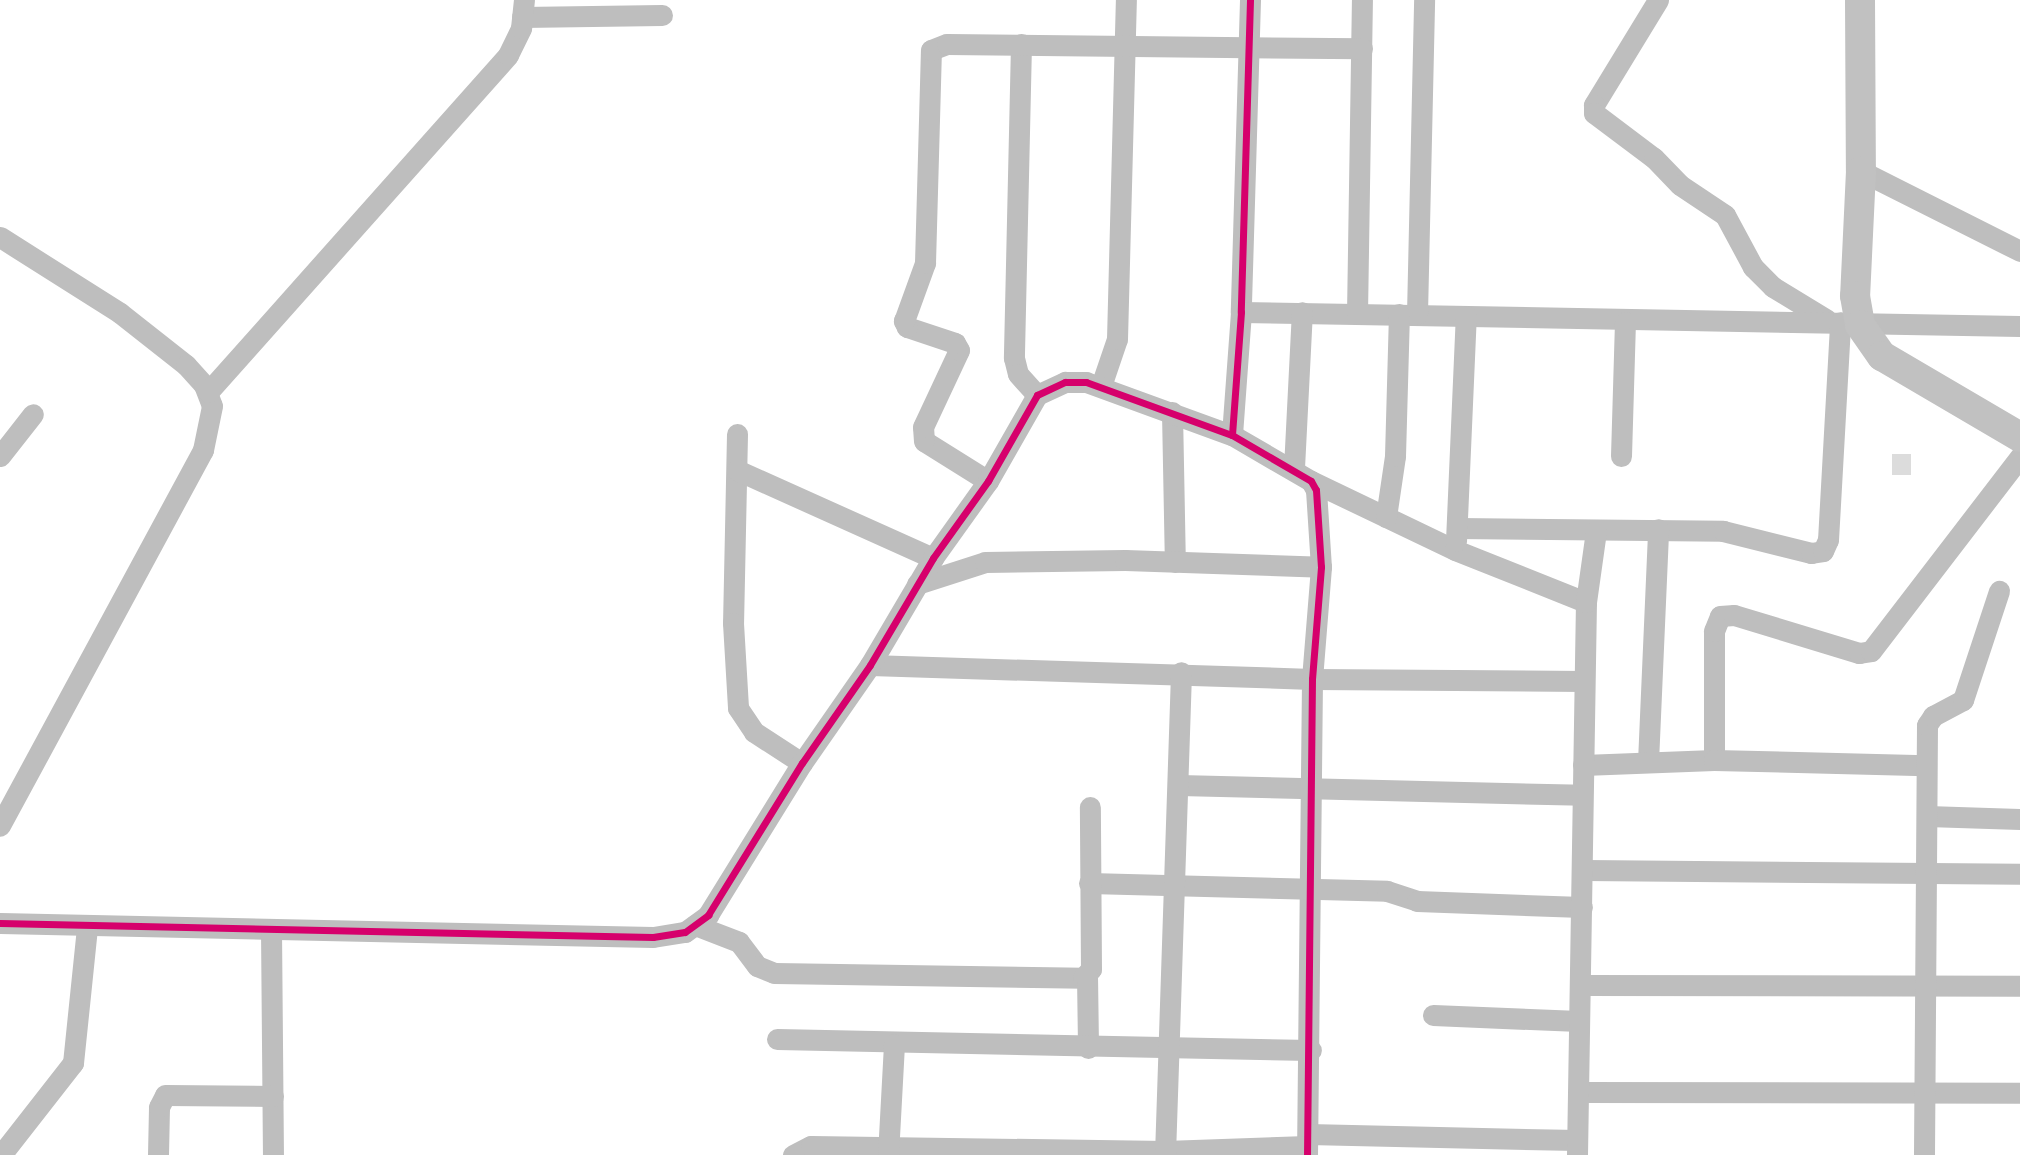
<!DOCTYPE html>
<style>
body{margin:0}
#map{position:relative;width:2020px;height:1155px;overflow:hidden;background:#fff;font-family:Arial,sans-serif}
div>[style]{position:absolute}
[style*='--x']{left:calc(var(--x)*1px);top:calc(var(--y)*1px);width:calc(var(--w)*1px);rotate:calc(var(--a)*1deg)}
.building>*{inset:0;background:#dcdcdc;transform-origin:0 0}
.street>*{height:21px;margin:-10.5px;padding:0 10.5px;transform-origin:10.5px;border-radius:10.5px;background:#bebebe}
.secondary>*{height:30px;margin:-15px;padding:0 15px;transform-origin:15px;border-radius:15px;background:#c1c1c1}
.cycleway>*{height:7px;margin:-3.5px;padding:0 3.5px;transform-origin:3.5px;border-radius:3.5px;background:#d6006c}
span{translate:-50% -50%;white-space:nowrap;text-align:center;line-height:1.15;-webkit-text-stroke:5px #fff;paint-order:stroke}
</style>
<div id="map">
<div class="building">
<div style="left:1892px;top:454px;width:19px;height:21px"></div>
</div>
<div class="street">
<div style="--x:1250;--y:0;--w:312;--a:91.7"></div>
<div style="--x:1241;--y:312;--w:123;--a:94.2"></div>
<div style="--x:1232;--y:435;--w:91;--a:30.2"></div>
<div style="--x:1311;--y:481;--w:10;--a:61"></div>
<div style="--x:1316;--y:490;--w:77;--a:86.3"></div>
<div style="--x:1321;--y:567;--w:112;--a:94.6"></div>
<div style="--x:1312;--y:679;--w:476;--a:90.6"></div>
<div style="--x:1658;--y:0;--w:123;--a:121.4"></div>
<div style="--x:1594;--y:105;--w:8;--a:90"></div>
<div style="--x:1594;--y:113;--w:75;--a:36.9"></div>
<div style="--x:1654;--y:158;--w:37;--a:46"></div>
<div style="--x:1680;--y:185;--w:54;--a:33.7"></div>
<div style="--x:1725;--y:215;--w:59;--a:61.7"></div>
<div style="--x:1753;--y:267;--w:28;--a:45"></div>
<div style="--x:1773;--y:287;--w:63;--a:31.4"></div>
<div style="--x:522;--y:17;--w:140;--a:-0.8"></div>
<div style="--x:1021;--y:44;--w:314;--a:91.3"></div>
<div style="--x:1014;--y:358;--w:16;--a:76"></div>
<div style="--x:1018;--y:374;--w:28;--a:48"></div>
<div style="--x:1861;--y:171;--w:178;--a:26.7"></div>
<div style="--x:0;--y:237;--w:142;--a:32.3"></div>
<div style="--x:120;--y:313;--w:84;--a:38.2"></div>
<div style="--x:186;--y:365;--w:27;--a:48"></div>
<div style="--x:204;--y:385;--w:22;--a:69"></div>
<div style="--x:212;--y:406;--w:45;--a:101.6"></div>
<div style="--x:203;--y:450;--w:427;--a:118.4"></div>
<div style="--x:1241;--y:312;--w:779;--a:1.03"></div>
<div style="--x:1357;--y:314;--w:314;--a:-89.1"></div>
<div style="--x:1417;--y:314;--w:314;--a:-88.7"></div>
<div style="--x:1101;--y:386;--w:50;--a:-71.2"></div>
<div style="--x:1117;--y:339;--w:339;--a:-88.5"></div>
<div style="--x:208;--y:392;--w:451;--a:-48.3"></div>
<div style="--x:508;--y:55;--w:30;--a:-64"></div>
<div style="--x:521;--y:28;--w:28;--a:-84"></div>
<div style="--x:1172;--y:412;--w:150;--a:88.9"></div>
<div style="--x:737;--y:434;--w:189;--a:91.2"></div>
<div style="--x:733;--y:623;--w:85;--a:86.6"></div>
<div style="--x:738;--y:708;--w:29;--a:56"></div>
<div style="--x:754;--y:732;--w:57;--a:32.9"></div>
<div style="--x:0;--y:456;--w:53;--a:-51.8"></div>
<div style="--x:1621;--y:456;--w:134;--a:-88.3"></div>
<div style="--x:1294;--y:468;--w:156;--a:-87.1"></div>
<div style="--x:737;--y:470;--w:215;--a:24.2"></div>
<div style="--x:988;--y:481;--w:75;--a:-148"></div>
<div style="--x:924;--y:441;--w:14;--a:-94"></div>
<div style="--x:923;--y:427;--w:85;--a:-64.9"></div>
<div style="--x:959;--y:350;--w:8;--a:-120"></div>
<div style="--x:955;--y:343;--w:51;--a:-161.6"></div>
<div style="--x:907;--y:327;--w:7;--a:-117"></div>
<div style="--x:904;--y:321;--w:62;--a:-70.1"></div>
<div style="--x:925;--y:263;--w:213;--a:-88.4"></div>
<div style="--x:931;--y:50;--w:17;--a:-21"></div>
<div style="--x:947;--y:44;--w:415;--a:0.6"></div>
<div style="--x:1311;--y:481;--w:160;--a:25.6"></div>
<div style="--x:1455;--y:550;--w:141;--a:21.7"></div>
<div style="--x:1386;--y:517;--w:62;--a:-81.6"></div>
<div style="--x:1395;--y:456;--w:142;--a:-88.4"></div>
<div style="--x:1458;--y:528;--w:265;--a:0.6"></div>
<div style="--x:1723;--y:531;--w:91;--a:14"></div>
<div style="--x:1811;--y:553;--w:12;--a:-9"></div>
<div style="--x:1823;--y:551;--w:12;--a:-66"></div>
<div style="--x:1828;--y:540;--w:218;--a:-86.8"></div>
<div style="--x:1456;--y:541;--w:225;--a:-87.5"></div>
<div style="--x:917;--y:584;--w:71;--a:-17.9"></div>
<div style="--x:985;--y:562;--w:140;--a:-0.8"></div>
<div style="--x:1125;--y:560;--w:196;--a:2"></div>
<div style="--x:870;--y:665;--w:442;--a:1.8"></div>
<div style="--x:1312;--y:679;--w:272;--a:0.4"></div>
<div style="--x:1714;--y:760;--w:129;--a:-90"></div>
<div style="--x:1714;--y:631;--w:16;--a:-68"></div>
<div style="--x:1720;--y:616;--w:14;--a:-4"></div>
<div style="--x:1734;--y:615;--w:131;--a:16.9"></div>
<div style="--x:1859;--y:653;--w:12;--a:-9"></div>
<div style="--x:1871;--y:651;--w:245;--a:-52.5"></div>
<div style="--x:1648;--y:762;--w:233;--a:-87.5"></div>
<div style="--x:1583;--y:765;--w:131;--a:-2.2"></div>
<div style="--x:1714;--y:760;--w:211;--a:1.4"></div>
<div style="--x:1179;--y:785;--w:403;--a:1.4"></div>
<div style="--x:1927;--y:816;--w:93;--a:1.8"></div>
<div style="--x:1584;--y:870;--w:436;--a:0.5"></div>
<div style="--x:1089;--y:883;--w:298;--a:1.5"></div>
<div style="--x:1387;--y:891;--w:32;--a:18"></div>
<div style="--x:1417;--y:901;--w:165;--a:2.1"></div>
<div style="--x:0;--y:923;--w:653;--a:1.23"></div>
<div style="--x:653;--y:937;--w:32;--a:-9"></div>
<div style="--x:685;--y:932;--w:29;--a:-36"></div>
<div style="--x:708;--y:915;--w:179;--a:-58.3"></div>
<div style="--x:802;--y:763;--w:119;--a:-55.2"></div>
<div style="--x:870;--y:665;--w:124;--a:-59.5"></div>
<div style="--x:933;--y:558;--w:95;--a:-54.5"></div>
<div style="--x:988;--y:481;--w:99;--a:-60.3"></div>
<div style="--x:1037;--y:395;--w:31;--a:-25"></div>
<div style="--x:1065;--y:382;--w:21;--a:0"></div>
<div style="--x:1086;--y:382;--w:155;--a:20"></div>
<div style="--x:695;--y:925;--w:47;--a:21.1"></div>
<div style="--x:739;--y:942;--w:30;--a:53"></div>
<div style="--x:757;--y:966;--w:18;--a:22"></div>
<div style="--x:774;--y:973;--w:309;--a:0.9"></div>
<div style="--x:1083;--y:978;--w:12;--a:-48"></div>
<div style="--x:1091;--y:969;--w:162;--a:-90.4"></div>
<div style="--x:271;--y:929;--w:226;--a:89.5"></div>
<div style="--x:1087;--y:975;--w:73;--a:89.2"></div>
<div style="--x:1580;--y:985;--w:440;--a:0.1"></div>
<div style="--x:1433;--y:1015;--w:146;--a:2.4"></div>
<div style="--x:777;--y:1039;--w:534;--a:1.18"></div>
<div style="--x:1578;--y:1092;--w:442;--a:0.1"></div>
<div style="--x:1308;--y:1134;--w:269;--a:1.3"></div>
<div style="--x:1;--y:1155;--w:117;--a:-52"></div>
<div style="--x:73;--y:1063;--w:137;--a:-84.1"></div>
<div style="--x:158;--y:1155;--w:48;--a:-88.8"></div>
<div style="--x:159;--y:1107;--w:13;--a:-63"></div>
<div style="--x:165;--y:1095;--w:108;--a:0.5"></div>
<div style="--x:793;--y:1155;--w:20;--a:-27"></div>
<div style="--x:811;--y:1146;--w:354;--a:0.8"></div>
<div style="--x:1165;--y:1151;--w:142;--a:-2"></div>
<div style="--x:888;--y:1155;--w:111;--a:-86.9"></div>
<div style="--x:1165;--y:1155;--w:483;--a:-88.1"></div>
<div style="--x:1577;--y:1155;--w:553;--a:-89.07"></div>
<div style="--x:1586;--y:602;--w:72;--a:-82"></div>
<div style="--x:1924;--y:1155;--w:430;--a:-89.6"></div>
<div style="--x:1927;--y:725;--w:11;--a:-56"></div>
<div style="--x:1933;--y:716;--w:34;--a:-28"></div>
<div style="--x:1963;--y:700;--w:115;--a:-71.7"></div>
</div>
<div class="secondary">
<div style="--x:1860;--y:0;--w:171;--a:89.7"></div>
<div style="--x:1861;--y:171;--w:125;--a:92.7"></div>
<div style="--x:1855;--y:296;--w:29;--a:80"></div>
<div style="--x:1860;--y:325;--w:38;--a:55"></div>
<div style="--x:1882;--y:356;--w:160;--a:30.4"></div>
</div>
<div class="cycleway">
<div style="--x:1250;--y:0;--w:312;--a:91.7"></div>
<div style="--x:1241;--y:312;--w:123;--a:94.2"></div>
<div style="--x:1232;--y:435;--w:91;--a:30.2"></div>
<div style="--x:1311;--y:481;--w:10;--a:61"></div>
<div style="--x:1316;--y:490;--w:77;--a:86.3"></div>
<div style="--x:1321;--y:567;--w:112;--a:94.6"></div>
<div style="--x:1312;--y:679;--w:476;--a:90.6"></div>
<div style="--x:0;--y:923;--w:653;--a:1.23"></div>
<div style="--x:653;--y:937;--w:32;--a:-9"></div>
<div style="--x:685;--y:932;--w:29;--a:-36"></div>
<div style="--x:708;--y:915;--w:179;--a:-58.3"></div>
<div style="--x:802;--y:763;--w:119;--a:-55.2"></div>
<div style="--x:870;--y:665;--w:124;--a:-59.5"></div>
<div style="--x:933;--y:558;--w:95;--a:-54.5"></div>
<div style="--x:988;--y:481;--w:99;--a:-60.3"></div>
<div style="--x:1037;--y:395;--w:31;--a:-25"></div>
<div style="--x:1065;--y:382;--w:21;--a:0"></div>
<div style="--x:1086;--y:382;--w:155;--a:20"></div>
</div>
</div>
